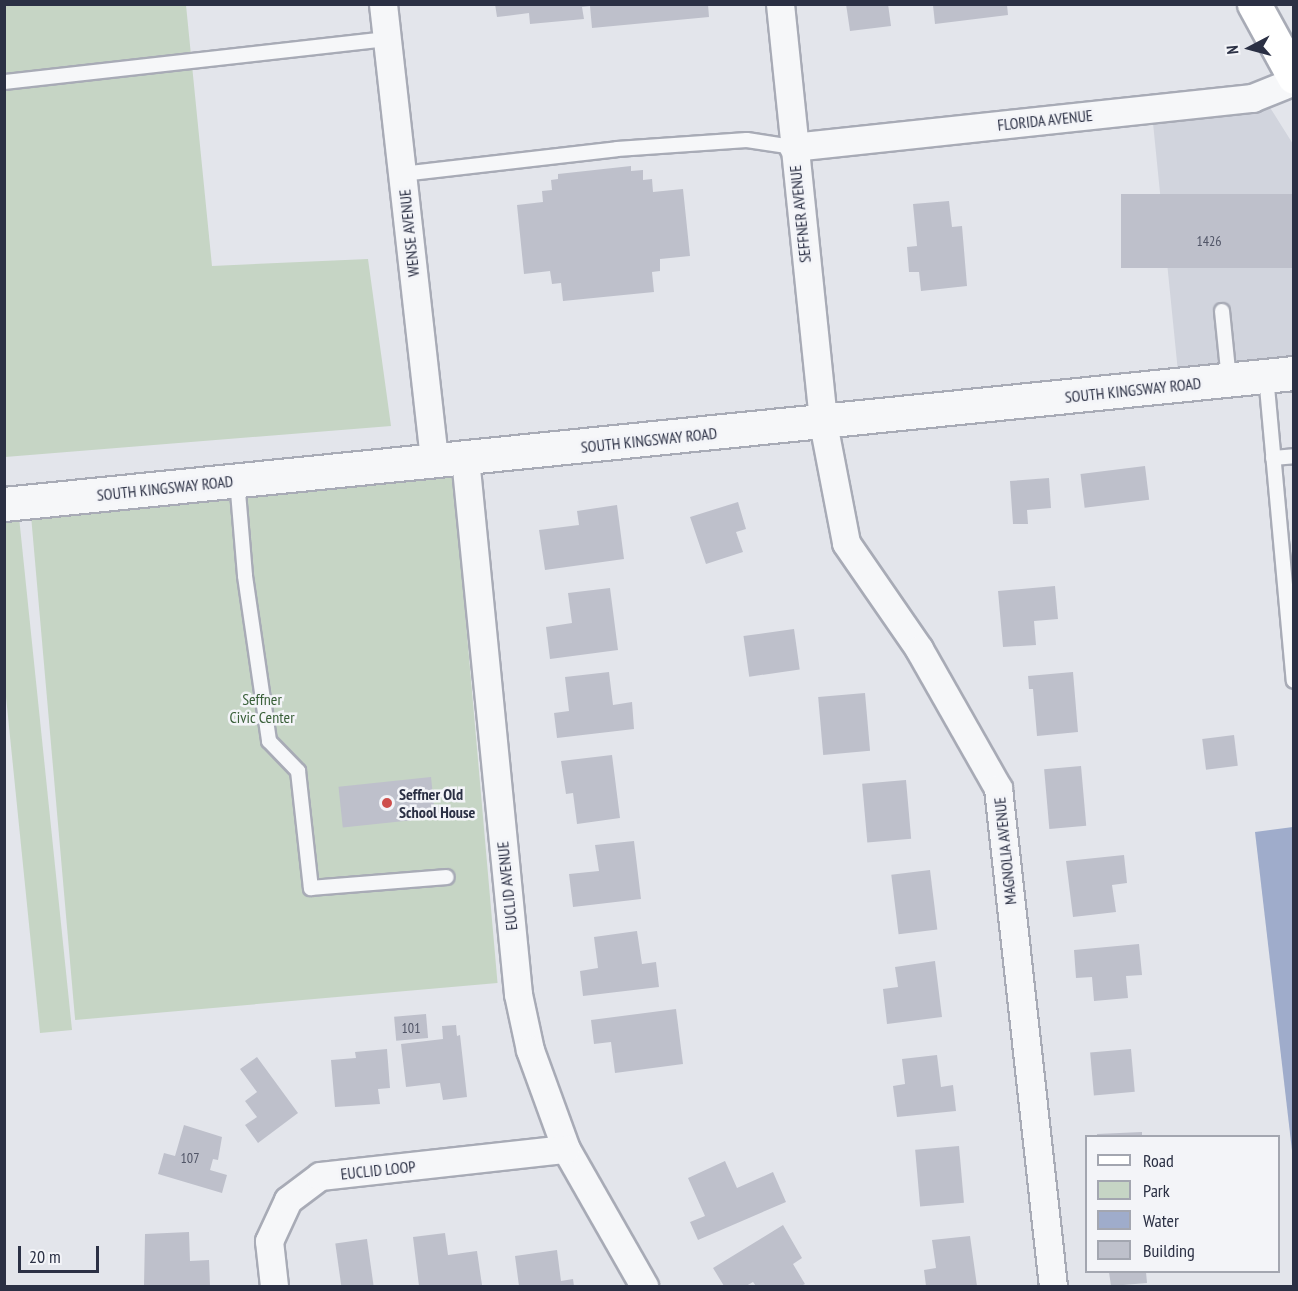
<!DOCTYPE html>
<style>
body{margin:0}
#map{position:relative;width:1298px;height:1291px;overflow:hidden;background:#e3e5eb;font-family:"PT Sans Narrow",sans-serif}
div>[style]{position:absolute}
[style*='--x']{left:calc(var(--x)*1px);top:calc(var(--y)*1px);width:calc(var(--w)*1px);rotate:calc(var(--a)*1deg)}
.built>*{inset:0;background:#d1d4dd}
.green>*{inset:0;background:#c6d5c5;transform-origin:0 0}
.water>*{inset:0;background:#9faccb}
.building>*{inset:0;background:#bec0cb;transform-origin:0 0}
.roads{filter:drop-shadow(2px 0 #a8abb6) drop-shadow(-2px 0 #a8abb6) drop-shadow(0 2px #a8abb6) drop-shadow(0 -2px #a8abb6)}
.service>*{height:14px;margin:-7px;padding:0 7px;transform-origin:7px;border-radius:7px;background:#f6f7f9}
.minor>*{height:27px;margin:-13.5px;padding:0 13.5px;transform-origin:13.5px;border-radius:13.5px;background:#f6f7f9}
.tertiary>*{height:33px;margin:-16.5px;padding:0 16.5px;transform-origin:16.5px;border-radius:16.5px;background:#f6f7f9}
.secondary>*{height:33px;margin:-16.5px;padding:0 16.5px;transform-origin:16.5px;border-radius:16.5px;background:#fff}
.dots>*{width:16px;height:16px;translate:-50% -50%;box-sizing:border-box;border:3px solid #f3f4f8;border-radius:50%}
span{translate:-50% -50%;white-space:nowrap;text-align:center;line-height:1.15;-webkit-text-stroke:5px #f3f4f8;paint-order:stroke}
.number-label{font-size:14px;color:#505466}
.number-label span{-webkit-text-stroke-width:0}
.street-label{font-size:16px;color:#2b3044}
.park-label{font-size:16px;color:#395f38}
.poi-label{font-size:16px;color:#2b3044;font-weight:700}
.left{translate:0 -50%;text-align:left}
.frame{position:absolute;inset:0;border:6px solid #2b3044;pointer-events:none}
.legend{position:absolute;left:1085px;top:1135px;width:195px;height:138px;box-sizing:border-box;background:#f3f4f8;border:2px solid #a3a6b0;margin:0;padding:8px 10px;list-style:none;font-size:18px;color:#2b3044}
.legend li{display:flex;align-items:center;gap:12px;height:30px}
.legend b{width:30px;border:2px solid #a3a6b0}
.north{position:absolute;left:1220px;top:18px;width:60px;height:60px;-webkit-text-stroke:4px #f3f4f8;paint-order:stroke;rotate:264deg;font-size:16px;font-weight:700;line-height:24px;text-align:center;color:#2b3044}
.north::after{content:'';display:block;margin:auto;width:21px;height:27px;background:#2b3044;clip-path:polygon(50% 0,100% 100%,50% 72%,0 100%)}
.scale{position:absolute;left:18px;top:1246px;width:81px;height:27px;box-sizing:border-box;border:3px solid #2b3044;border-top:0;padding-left:8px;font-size:18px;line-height:21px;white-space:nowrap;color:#2b3044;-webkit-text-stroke:4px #f3f4f8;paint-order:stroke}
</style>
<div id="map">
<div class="built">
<div style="clip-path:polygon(1269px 106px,1293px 144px,1293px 359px,1178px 372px,1153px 123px,1254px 112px)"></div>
</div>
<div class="green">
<div style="clip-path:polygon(5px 5px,186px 5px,212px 266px,368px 259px,391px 426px,5px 457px)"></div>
<div style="left:453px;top:474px;width:511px;height:424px;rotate:85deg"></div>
<div style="clip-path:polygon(19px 517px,72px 1030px,40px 1033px,5px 687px,4px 518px)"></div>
</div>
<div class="water">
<div style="clip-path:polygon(1293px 827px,1294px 827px,1293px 1159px,1255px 832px)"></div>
</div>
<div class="building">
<div style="clip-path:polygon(495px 4px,708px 4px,709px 17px,592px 28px,590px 6px,582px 7px,584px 19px,530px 24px,529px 13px,497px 17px)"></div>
<div style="clip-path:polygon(846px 4px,888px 4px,891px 26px,850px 31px)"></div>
<div style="clip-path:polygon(933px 5px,1007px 5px,1008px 15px,935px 24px)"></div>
<div style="clip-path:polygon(631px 166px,631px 171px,643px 170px,643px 180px,652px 179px,653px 192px,683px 189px,690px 256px,660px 259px,660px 271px,652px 272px,654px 292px,563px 301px,561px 283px,552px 284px,550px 271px,524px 274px,517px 205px,543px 202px,542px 191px,552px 190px,551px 180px,558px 179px,558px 174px)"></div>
<div style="left:1294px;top:194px;width:74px;height:173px;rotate:90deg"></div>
<div style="clip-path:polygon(949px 201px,952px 227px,962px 226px,967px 286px,921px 291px,919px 272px,909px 272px,907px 247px,917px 246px,913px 204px)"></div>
<div style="left:1145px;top:466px;width:34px;height:65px;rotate:83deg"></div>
<div style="clip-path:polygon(1049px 478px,1051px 508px,1027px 510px,1028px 524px,1013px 524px,1010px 481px)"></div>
<div style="clip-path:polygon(738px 502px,746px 529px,736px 532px,743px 552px,706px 564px,690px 517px)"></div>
<div style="clip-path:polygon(617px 505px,624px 559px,545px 570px,539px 530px,579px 525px,577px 511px)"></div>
<div style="clip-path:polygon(1055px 586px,1058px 619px,1034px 621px,1036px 645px,1003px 647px,998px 591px)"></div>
<div style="clip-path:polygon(610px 588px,618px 650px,550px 659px,546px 627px,572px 623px,568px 593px)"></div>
<div style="left:794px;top:629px;width:41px;height:51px;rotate:82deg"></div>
<div style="clip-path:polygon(609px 672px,613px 705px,632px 702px,634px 729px,557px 738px,554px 713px,569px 711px,565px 677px)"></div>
<div style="clip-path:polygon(1073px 672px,1078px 732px,1037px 736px,1033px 689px,1029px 689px,1028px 676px)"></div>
<div style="left:865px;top:693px;width:58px;height:47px;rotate:85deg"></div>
<div style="left:1234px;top:735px;width:31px;height:32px;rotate:83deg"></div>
<div style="clip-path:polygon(612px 755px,620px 818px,577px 824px,573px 793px,566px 794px,561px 761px)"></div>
<div style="left:1081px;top:766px;width:60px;height:37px;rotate:85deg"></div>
<div style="left:431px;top:777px;width:41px;height:93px;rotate:84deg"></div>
<div style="left:906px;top:780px;width:59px;height:44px;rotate:85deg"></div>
<div style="clip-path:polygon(634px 841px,641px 899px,573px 907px,569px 874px,599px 871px,595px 845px)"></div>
<div style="clip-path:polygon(1124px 855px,1127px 883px,1112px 885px,1116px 912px,1073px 917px,1066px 861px)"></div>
<div style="left:930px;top:870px;width:60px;height:39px;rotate:83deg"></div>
<div style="clip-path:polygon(637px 931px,642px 964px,656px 962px,659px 987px,583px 996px,580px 971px,598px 968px,594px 937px)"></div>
<div style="clip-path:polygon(1139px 944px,1142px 975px,1126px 976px,1128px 998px,1094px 1001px,1092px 977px,1076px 978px,1074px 950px)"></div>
<div style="clip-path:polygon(935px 961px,942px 1017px,887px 1024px,883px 989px,898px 987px,895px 967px)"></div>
<div style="clip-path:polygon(676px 1009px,683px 1064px,615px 1073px,611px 1042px,594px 1044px,591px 1020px)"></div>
<div style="left:426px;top:1014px;width:24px;height:32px;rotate:85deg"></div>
<div style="clip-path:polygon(456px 1025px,457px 1036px,460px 1035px,467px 1097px,443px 1100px,440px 1083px,406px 1087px,401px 1044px,443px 1039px,442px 1026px)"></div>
<div style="clip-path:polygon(387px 1049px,390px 1088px,378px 1089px,380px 1104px,335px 1107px,331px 1060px,356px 1058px,355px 1052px)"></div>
<div style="left:1131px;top:1049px;width:43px;height:41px;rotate:85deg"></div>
<div style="clip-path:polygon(937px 1055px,941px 1087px,953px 1085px,956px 1111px,897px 1117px,893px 1086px,905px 1084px,902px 1059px)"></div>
<div style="clip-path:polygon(257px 1057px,298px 1113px,258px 1143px,245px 1125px,257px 1117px,245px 1101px,257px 1092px,240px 1069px)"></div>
<div style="clip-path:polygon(184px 1125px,222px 1137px,218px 1160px,213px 1159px,210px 1170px,227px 1175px,222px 1193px,158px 1174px,164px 1153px,175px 1156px)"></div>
<div style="clip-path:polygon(1142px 1132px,1142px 1136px,1097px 1136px,1097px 1134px)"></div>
<div style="left:959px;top:1146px;width:57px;height:44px;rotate:85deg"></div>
<div style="clip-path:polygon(725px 1161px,737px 1188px,773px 1172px,786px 1202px,698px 1240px,690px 1222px,705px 1216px,688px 1178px)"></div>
<div style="clip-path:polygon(783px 1225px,802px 1258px,793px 1264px,805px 1284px,801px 1286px,756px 1286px,753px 1282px,746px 1286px,724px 1286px,713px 1268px)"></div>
<div style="clip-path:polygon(189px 1232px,190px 1261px,209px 1260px,210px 1286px,144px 1286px,145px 1234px)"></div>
<div style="clip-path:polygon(445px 1233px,448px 1255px,477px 1251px,482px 1285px,419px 1286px,413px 1237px)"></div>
<div style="clip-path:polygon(970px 1236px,977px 1286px,926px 1286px,924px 1270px,936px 1268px,932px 1240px)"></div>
<div style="left:367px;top:1239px;width:48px;height:32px;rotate:82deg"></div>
<div style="clip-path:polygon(557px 1250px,561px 1281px,573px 1279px,574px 1286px,519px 1286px,515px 1256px)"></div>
<div style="clip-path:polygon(1109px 1272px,1146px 1272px,1147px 1283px,1111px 1286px)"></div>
</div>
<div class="roads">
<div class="service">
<div style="--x:4;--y:82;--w:385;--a:-6.4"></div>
<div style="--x:402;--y:174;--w:216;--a:-6.6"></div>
<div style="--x:617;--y:149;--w:130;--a:-4"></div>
<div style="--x:747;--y:140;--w:47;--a:8.7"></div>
<div style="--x:1222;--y:311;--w:69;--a:84.2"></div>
<div style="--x:1266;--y:376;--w:306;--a:84.8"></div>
<div style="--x:1273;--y:458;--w:21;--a:-5"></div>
<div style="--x:237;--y:480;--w:96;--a:85.2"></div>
<div style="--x:245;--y:576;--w:167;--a:81.7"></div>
<div style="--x:269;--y:741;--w:42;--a:46"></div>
<div style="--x:298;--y:771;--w:118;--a:83.7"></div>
<div style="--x:311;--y:888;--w:136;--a:-4.6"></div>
</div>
<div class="minor">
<div style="--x:383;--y:4;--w:461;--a:83.6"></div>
<div style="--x:780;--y:4;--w:421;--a:84.1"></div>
<div style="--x:823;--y:423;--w:122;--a:79.1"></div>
<div style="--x:846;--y:543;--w:129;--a:55.4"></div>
<div style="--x:919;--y:649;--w:160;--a:60.4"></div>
<div style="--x:998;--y:788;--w:501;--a:83.7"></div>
<div style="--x:793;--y:147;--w:462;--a:-6.1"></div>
<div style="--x:1252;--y:98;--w:45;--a:-22"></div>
<div style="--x:465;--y:458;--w:539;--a:84.35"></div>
<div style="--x:518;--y:994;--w:57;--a:77.9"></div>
<div style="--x:530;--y:1050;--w:105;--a:70"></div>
<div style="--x:566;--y:1149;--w:158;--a:60.3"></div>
<div style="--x:274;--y:1286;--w:45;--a:-96.3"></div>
<div style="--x:269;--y:1241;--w:45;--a:-65.1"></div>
<div style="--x:288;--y:1200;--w:40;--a:-37"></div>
<div style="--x:320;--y:1176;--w:247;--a:-6.3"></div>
</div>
<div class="tertiary">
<div style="--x:4;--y:504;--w:1297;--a:-5.8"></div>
</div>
<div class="secondary">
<div style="--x:1254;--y:4;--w:83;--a:61.3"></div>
</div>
</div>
<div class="dots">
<div style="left:387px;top:803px;background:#ce4e4b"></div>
</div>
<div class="number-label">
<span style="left:1209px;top:241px">1426</span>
<span style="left:411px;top:1028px">101</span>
<span style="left:190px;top:1158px">107</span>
</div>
<div class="street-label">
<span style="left:1045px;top:120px;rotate:-6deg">FLORIDA AVENUE</span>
<span style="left:800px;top:214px;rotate:-96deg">SEFFNER AVENUE</span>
<span style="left:409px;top:233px;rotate:-96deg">WENSE AVENUE</span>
<span style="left:1133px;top:390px;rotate:-6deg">SOUTH KINGSWAY ROAD</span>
<span style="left:649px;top:440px;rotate:-6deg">SOUTH KINGSWAY ROAD</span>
<span style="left:165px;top:488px;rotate:-6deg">SOUTH KINGSWAY ROAD</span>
<span style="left:1005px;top:851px;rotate:-96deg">MAGNOLIA AVENUE</span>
<span style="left:507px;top:886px;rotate:-96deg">EUCLID AVENUE</span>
<span style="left:378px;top:1170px;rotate:-6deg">EUCLID LOOP</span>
</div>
<div class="park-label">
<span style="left:262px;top:708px">Seffner<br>Civic Center</span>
</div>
<div class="poi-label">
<span class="left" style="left:399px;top:803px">Seffner Old<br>School House</span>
</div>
<div class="frame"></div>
<ul class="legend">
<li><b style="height:8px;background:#fff"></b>Road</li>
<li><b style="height:16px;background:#c6d5c5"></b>Park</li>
<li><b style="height:16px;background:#9faccb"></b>Water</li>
<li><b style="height:16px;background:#bec0cb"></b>Building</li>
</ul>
<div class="north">N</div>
<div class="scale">20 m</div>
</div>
